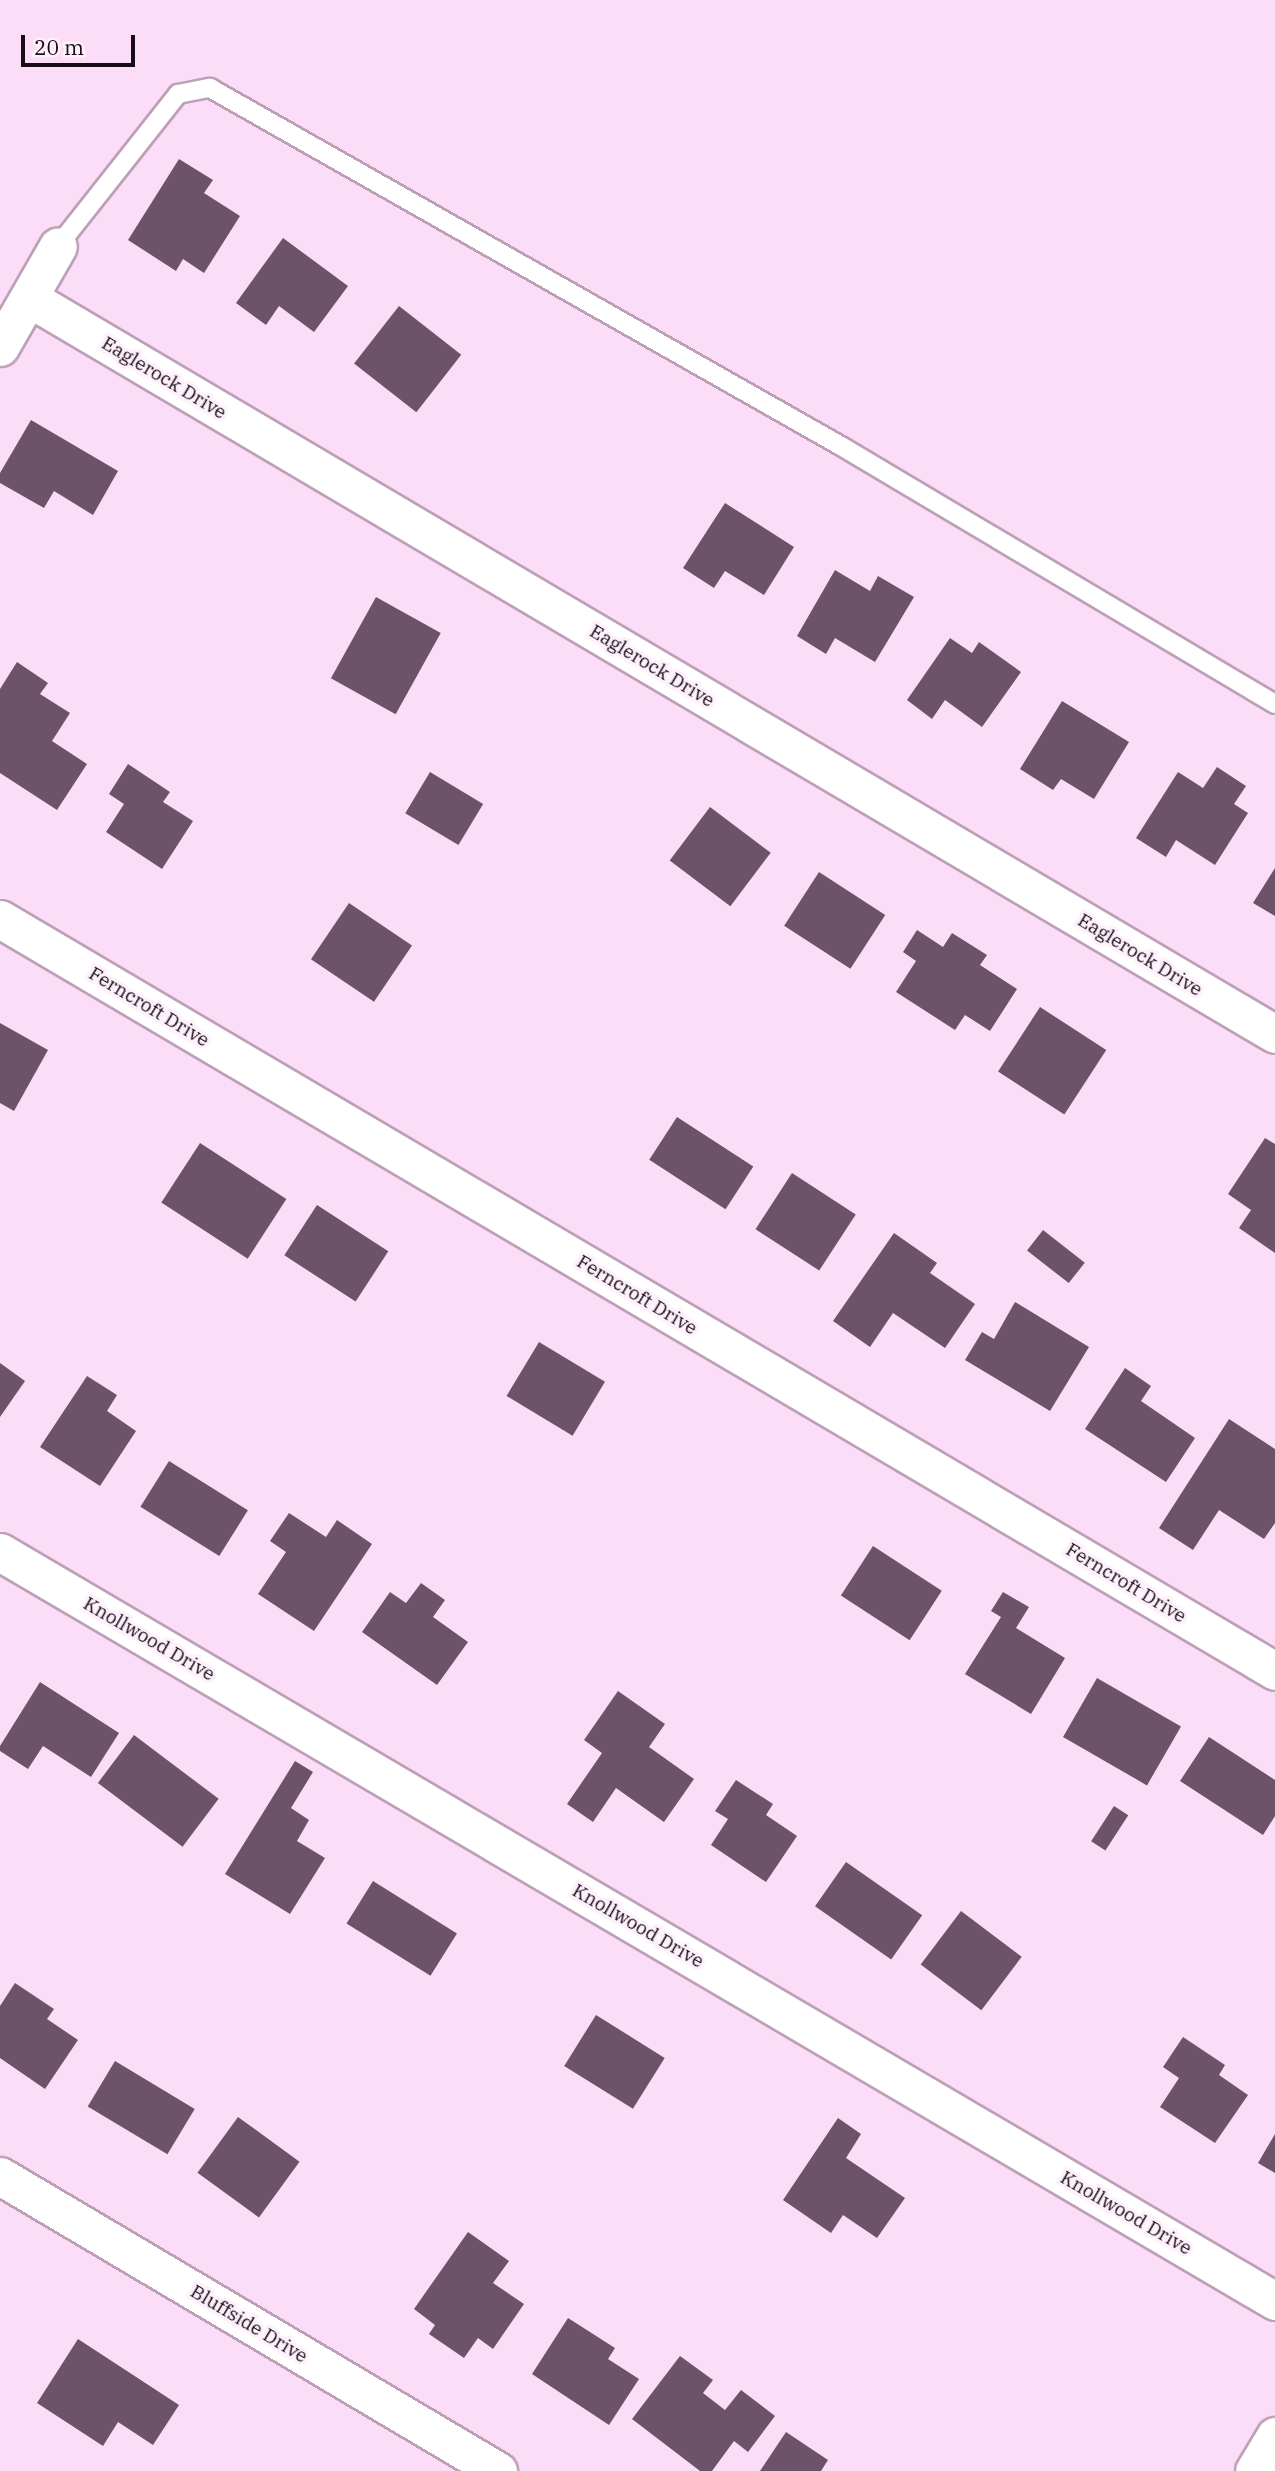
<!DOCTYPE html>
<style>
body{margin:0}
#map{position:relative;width:1275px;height:2471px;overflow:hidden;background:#fcddf7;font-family:"IBM Plex Serif",serif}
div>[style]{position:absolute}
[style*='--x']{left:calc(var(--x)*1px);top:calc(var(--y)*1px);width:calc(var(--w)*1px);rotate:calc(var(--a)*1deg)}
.building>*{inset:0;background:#6d5369;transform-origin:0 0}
.roads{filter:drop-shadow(2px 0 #bda0b8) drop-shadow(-2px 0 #bda0b8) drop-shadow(0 2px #bda0b8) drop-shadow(0 -2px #bda0b8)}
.lane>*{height:18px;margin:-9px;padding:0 9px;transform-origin:9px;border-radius:9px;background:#fff}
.street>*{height:37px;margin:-18.5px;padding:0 18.5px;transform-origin:18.5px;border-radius:18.5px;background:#fff}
span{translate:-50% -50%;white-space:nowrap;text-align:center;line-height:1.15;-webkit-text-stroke:7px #fef1fb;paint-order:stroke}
.street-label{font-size:19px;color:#180d16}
.scale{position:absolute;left:21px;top:35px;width:114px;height:32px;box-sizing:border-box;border:4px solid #180d16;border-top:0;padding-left:9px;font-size:21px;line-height:24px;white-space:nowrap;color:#180d16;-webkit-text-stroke:5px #fef1fb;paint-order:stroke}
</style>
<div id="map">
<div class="building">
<div style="clip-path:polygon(179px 159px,213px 180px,204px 193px,240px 216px,204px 273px,183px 259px,176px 271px,128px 240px)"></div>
<div style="clip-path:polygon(283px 238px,348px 286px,314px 332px,279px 306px,266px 325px,236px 303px)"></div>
<div style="left:399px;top:306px;width:79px;height:73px;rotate:38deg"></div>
<div style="clip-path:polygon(31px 420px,118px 471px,93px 515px,54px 491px,44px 508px,0 483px,0 473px)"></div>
<div style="clip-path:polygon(725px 503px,794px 547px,764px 595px,725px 571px,714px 588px,683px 568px)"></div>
<div style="clip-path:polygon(835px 570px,870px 591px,878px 576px,914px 597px,875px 662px,835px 638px,826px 654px,797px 636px)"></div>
<div style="left:376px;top:597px;width:74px;height:93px;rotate:29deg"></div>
<div style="clip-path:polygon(950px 638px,972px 653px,979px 642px,1021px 672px,982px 727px,945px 700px,932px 719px,907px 700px)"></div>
<div style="clip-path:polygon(17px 662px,48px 683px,40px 694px,70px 713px,52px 741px,87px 764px,57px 810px,0 773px,0 689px)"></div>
<div style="clip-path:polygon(1062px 701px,1129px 742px,1094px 799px,1061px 779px,1053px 790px,1020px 769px)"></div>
<div style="clip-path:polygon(128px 764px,170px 792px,163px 802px,193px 821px,162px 869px,106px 832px,124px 804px,109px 794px)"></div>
<div style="clip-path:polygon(1217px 767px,1246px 786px,1234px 804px,1248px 813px,1215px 865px,1176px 840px,1166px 857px,1136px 838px,1178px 772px,1203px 788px)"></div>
<div style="left:430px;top:772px;width:62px;height:48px;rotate:31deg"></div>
<div style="left:710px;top:807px;width:76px;height:67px;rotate:37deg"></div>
<div style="clip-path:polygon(1275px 868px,1275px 916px,1253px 903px)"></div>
<div style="left:819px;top:872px;width:79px;height:64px;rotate:33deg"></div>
<div style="left:349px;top:903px;width:76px;height:68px;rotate:34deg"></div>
<div style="clip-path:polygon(917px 930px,943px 947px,952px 933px,987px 955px,980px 965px,1017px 989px,990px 1031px,965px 1015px,955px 1030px,896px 992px,916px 961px,903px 952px)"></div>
<div style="left:1040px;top:1007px;width:79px;height:77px;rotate:33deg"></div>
<div style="clip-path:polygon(0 1023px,48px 1050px,14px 1111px,0 1103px)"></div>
<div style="left:677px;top:1117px;width:91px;height:51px;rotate:33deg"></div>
<div style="clip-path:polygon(1265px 1138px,1275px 1144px,1275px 1253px,1239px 1228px,1251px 1210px,1228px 1194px)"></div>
<div style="left:200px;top:1143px;width:103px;height:71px;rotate:33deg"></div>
<div style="left:792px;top:1173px;width:76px;height:67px;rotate:33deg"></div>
<div style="left:317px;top:1205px;width:85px;height:60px;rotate:33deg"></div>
<div style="left:1043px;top:1230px;width:53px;height:26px;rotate:38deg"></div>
<div style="clip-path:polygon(894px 1233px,937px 1263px,930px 1273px,975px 1304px,945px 1348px,893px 1313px,870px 1347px,833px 1321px)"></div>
<div style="clip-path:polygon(1015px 1302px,1089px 1347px,1050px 1411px,965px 1360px,982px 1332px,994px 1339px)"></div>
<div style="left:539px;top:1342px;width:77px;height:63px;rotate:31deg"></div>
<div style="clip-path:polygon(0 1363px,25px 1381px,0 1417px)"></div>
<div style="clip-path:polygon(1125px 1368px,1151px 1386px,1141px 1401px,1195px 1438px,1166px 1482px,1085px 1429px)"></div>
<div style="clip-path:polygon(87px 1376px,117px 1395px,107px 1411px,136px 1431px,100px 1486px,40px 1447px)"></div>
<div style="clip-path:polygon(1229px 1419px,1275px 1449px,1275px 1523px,1264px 1539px,1219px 1510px,1193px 1550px,1159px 1528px)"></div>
<div style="left:169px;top:1461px;width:93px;height:54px;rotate:32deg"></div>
<div style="clip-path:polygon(289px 1513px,326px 1537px,337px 1520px,372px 1544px,314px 1631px,258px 1594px,286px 1552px,270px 1541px)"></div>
<div style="left:873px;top:1546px;width:82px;height:59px;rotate:33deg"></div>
<div style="clip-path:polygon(421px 1583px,445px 1600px,433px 1617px,468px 1642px,437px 1685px,362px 1632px,390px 1592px,406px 1603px)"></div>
<div style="clip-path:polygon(1003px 1592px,1029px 1607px,1016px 1628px,1065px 1658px,1031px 1714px,965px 1674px,1001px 1617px,991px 1611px)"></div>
<div style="left:1097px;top:1678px;width:97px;height:68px;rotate:30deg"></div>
<div style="clip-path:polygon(40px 1682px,119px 1733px,91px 1777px,43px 1746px,28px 1769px,0 1751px,0 1746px)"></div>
<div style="clip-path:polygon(618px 1691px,665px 1724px,649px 1747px,694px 1779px,664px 1822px,616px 1788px,593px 1822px,567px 1804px,602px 1753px,584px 1740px)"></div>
<div style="left:134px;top:1735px;width:106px;height:60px;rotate:37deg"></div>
<div style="clip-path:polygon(1209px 1737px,1275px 1780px,1275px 1816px,1263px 1835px,1180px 1781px)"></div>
<div style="clip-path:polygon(295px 1761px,313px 1772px,291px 1808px,309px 1820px,297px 1841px,325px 1858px,290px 1914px,225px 1874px)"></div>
<div style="clip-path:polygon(736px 1780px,773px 1804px,766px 1815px,797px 1836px,766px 1882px,711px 1845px,728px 1819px,715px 1811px)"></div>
<div style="left:1114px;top:1806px;width:17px;height:42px;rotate:33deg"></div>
<div style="left:846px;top:1862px;width:93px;height:54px;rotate:35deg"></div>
<div style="left:373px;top:1881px;width:99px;height:50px;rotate:32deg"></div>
<div style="left:961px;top:1911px;width:76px;height:67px;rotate:37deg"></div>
<div style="clip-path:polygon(15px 1983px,54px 2009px,47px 2019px,78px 2040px,45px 2089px,0 2058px,0 2006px)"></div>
<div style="left:596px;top:2015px;width:81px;height:60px;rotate:32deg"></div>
<div style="clip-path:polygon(1183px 2037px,1225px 2065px,1219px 2075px,1248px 2095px,1215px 2143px,1160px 2107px,1179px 2078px,1163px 2067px)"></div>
<div style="left:115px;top:2061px;width:93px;height:53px;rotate:31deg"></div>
<div style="left:238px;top:2117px;width:76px;height:69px;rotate:36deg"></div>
<div style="clip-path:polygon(838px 2118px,861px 2134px,846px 2158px,905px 2198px,877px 2238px,843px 2215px,831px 2233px,783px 2200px)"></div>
<div style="clip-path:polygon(1275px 2134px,1275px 2173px,1258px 2163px)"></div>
<div style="clip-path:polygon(468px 2232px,509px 2261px,493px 2283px,524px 2304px,493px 2349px,478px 2338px,464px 2358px,429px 2334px,435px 2325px,414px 2309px)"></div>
<div style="clip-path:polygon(568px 2318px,615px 2348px,608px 2359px,639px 2379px,609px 2425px,532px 2374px)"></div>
<div style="clip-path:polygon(78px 2339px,179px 2405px,153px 2445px,118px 2422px,103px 2446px,37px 2403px)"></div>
<div style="clip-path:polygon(680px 2356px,713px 2380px,703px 2393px,725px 2410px,741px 2390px,775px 2416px,748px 2452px,734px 2441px,712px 2471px,700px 2471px,632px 2419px)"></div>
<div style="clip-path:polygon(786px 2432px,828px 2460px,821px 2471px,760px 2471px)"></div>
</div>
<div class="roads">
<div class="lane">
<div style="--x:58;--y:246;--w:194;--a:-51.7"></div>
<div style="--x:178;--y:94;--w:33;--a:-11"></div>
<div style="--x:210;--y:88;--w:725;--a:29.57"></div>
<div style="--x:841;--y:446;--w:505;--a:30.73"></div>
</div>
<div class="street">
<div style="--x:29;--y:298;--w:1447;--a:30.57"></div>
<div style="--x:0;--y:347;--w:116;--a:-60.1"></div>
<div style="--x:0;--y:919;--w:1480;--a:30.53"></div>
<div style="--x:0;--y:1552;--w:1479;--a:30.43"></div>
<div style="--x:0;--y:2176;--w:579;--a:30.64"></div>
<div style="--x:1254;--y:2471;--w:41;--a:-59"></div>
</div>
</div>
<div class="street-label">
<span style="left:164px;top:378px;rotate:31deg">Eaglerock Drive</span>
<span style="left:652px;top:666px;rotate:31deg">Eaglerock Drive</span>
<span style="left:1140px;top:955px;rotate:31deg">Eaglerock Drive</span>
<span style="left:149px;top:1007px;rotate:31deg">Ferncroft Drive</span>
<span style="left:637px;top:1295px;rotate:31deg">Ferncroft Drive</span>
<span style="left:1126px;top:1583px;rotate:31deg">Ferncroft Drive</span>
<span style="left:149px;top:1639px;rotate:30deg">Knollwood Drive</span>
<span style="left:638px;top:1926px;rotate:30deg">Knollwood Drive</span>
<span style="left:1126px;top:2213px;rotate:30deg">Knollwood Drive</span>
<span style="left:249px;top:2324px;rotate:31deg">Bluffside Drive</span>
</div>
<div class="scale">20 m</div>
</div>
